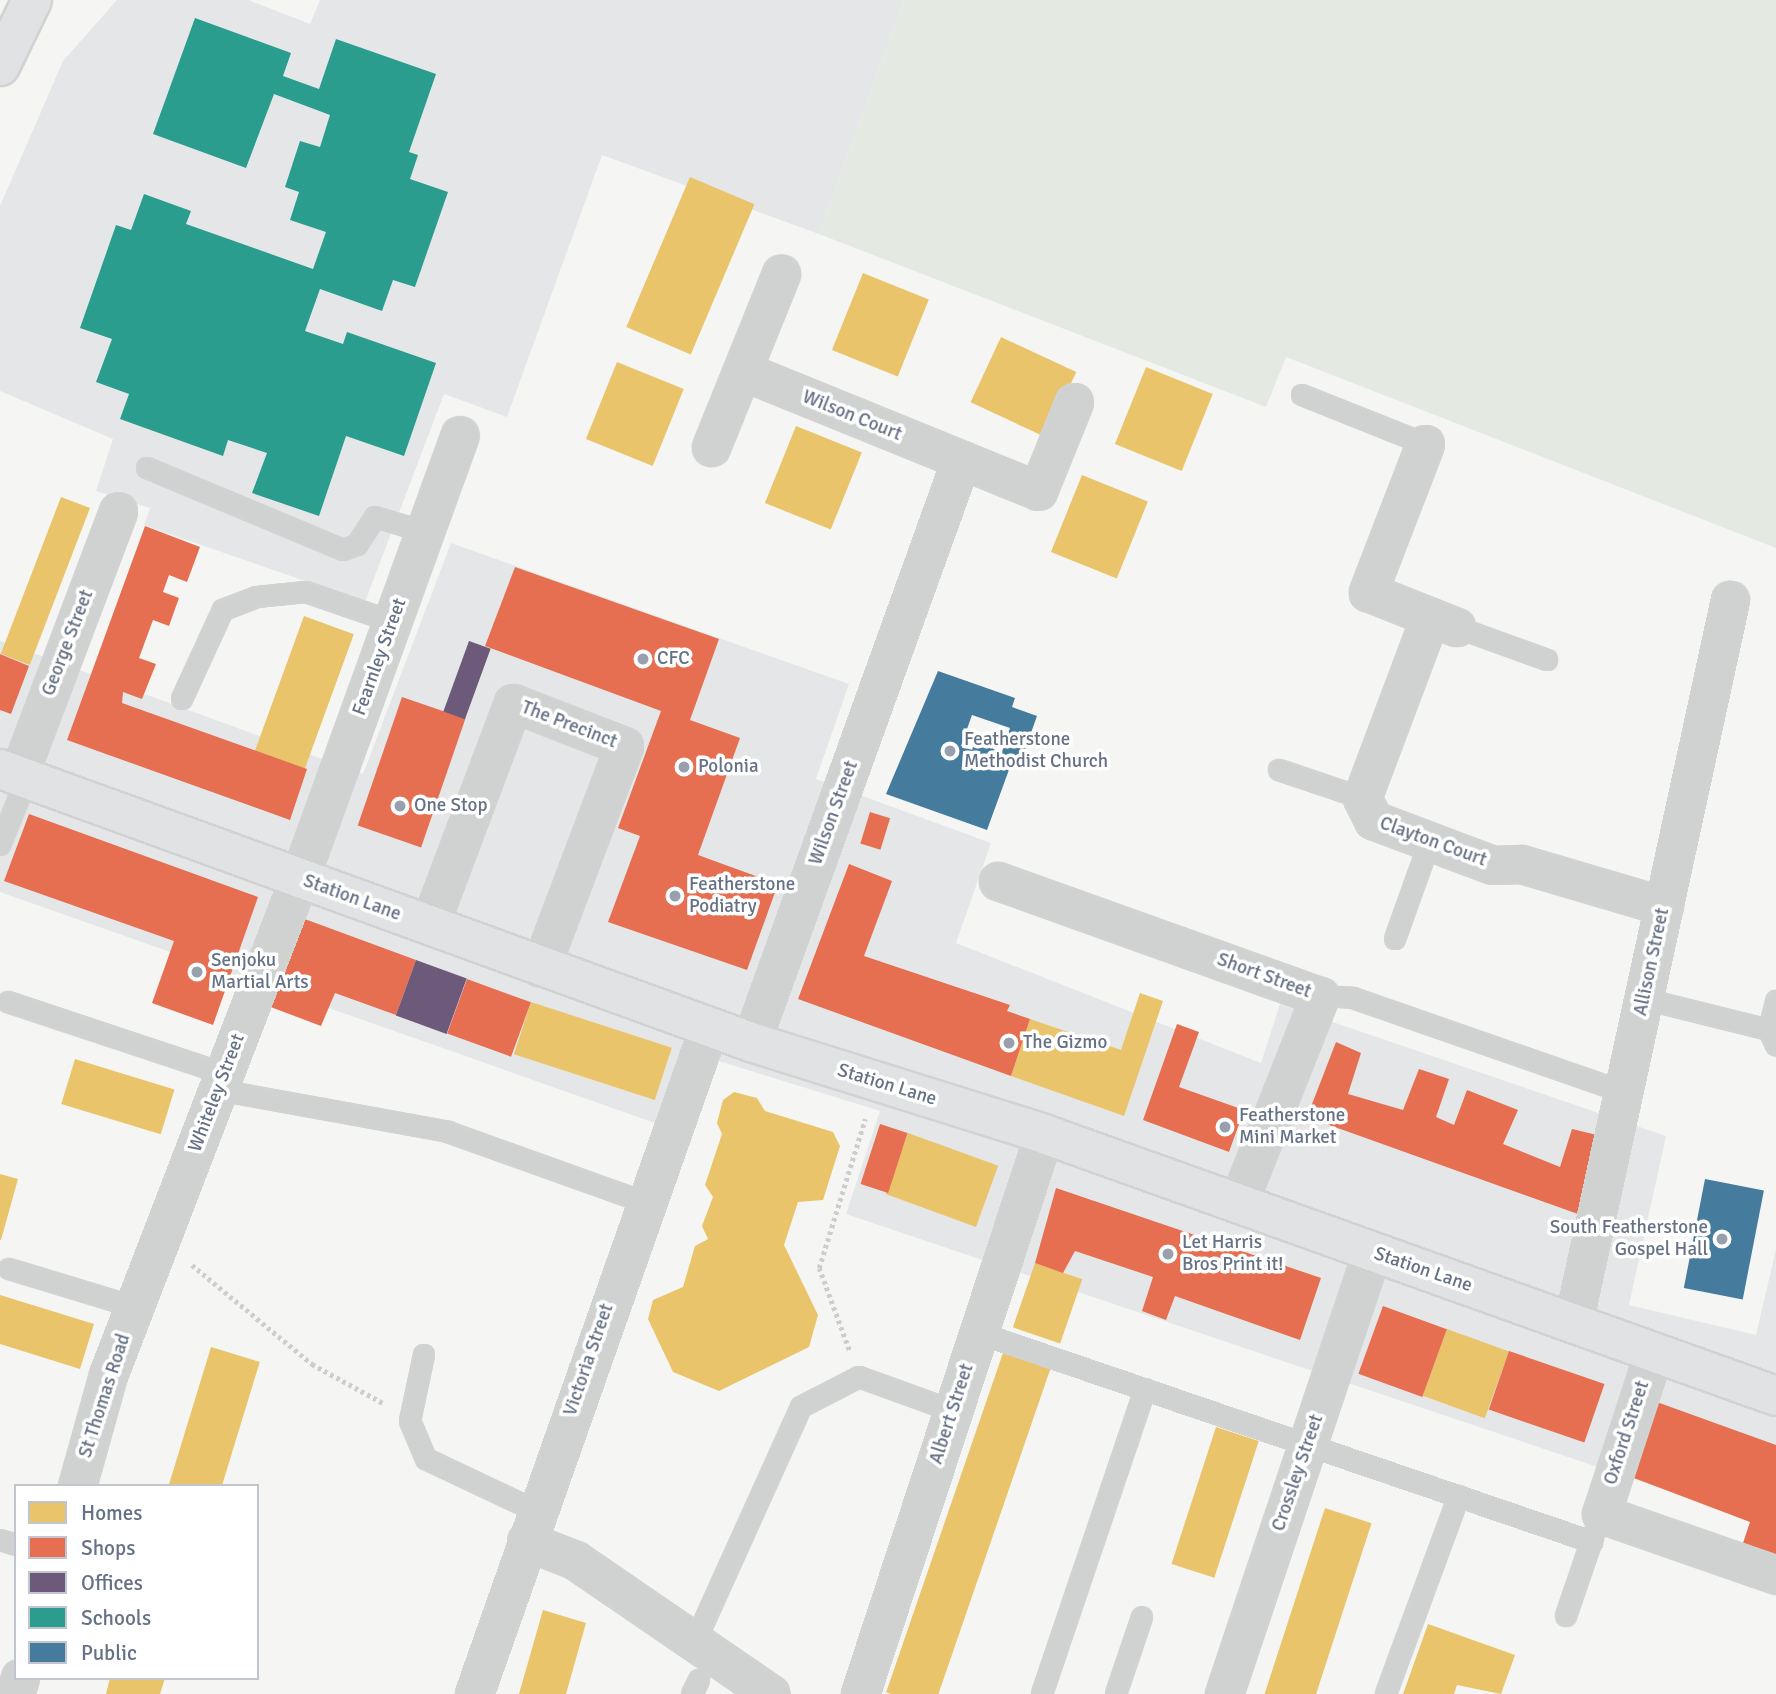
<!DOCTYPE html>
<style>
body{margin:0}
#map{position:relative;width:1776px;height:1694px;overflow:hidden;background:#f5f6f4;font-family:Signika,sans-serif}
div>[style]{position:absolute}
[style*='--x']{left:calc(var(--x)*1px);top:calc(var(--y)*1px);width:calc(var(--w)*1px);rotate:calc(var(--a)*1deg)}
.built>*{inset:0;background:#e5e6e7}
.green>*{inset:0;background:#e4e9e2}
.homes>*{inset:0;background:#e9c46a;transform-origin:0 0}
.shops>*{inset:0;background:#e76f51;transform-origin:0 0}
.offices>*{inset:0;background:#6d597a;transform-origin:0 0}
.schools>*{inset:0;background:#2a9d8f}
.public>*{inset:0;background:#457b9d;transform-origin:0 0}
.path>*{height:4.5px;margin-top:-2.25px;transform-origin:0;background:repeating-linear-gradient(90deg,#cccdce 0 3.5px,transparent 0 7px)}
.roads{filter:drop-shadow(2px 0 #d1d3d3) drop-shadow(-2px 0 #d1d3d3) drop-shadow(0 2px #d1d3d3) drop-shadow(0 -2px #d1d3d3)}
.lane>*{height:18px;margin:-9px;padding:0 9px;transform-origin:9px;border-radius:9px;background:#d0d1d1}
.street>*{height:35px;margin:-17.5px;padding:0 17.5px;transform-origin:17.5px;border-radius:17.5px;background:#d0d1d1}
.secondary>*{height:38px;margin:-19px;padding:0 19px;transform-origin:19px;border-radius:19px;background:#e1e2e3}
.primary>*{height:38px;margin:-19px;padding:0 19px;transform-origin:19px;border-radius:19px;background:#e1e2e3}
.dots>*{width:19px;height:19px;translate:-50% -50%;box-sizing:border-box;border:4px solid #fff;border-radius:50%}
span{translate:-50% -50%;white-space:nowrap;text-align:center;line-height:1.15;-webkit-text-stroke:7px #fff;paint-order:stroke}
.street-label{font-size:19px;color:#657185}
.poi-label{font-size:19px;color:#657185}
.left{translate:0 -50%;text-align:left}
.right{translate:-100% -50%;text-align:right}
.legend{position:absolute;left:14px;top:1484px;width:245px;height:196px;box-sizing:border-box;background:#fff;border:2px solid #c1c6ce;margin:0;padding:9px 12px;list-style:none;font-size:21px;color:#657185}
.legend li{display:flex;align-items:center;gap:14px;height:35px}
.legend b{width:35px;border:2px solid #c1c6ce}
</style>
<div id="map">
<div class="built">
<div style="clip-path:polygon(117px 0,248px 0,310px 24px,320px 0,904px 0,819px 234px,602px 155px,507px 417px,444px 394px,365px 602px,144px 525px,150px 508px,96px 491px,113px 439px,0 391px,0 206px,63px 61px)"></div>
<div style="clip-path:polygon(451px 543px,849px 684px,816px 779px,991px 843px,956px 943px,1261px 1063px,1280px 1004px,1666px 1136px,1629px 1305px,1756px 1335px,1776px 1249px,1776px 1527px,846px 1214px,880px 1111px,683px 1050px,655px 1123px,0 892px,0 641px,363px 774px)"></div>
</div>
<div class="green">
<div style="clip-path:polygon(904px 0,1776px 0,1776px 548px,1286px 357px,1266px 407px,819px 234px)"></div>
</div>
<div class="homes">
<div style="left:690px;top:177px;width:70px;height:163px;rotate:23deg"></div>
<div style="left:863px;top:273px;width:71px;height:83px;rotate:22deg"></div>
<div style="left:1001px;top:337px;width:83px;height:72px;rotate:25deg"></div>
<div style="left:617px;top:362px;width:72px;height:83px;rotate:22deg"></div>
<div style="left:1146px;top:367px;width:72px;height:83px;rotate:22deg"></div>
<div style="left:796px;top:426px;width:71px;height:83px;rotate:22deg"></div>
<div style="left:1082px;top:475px;width:71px;height:83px;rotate:22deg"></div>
<div style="left:61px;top:497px;width:31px;height:168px;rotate:21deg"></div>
<div style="left:304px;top:616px;width:53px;height:144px;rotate:20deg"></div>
<div style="clip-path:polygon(1140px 993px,1163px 1001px,1124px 1116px,1011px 1076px,1030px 1019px,1121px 1050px)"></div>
<div style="left:531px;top:1002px;width:148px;height:55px;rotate:18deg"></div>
<div style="left:75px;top:1059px;width:104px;height:47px;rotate:17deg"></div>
<div style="clip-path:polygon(734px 1092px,757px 1098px,765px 1111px,833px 1132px,840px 1146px,823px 1200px,798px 1202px,784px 1245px,818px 1315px,809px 1347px,719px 1391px,673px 1372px,648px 1319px,653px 1300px,683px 1287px,695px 1246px,708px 1239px,702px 1226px,713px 1197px,705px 1185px,722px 1134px,717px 1123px,723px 1100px)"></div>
<div style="left:908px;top:1133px;width:96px;height:65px;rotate:20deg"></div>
<div style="clip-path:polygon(0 1174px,18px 1179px,1px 1240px,0 1240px)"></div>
<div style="left:1035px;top:1263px;width:50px;height:68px;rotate:19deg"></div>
<div style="clip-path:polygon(0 1295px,94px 1324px,80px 1369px,0 1344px)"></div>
<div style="left:1447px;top:1329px;width:66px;height:71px;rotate:20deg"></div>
<div style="left:211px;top:1347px;width:51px;height:145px;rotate:17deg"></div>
<div style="left:1004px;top:1350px;width:50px;height:362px;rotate:19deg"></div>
<div style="left:1216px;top:1427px;width:45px;height:144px;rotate:18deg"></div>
<div style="left:1325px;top:1508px;width:49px;height:196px;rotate:18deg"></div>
<div style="clip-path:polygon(543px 1610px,586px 1623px,566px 1694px,519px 1694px)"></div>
<div style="clip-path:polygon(1428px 1624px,1515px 1655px,1501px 1694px,1457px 1685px,1454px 1694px,1403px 1694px)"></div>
<div style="clip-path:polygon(110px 1678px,165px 1678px,160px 1694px,106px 1694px)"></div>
</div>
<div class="shops">
<div style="clip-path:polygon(145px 526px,200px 547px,187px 582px,169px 575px,163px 592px,179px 598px,169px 626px,153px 620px,139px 658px,156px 664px,142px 699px,123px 692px,122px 703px,307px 769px,290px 820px,67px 740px)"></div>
<div style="clip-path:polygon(515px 567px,719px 639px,690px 720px,740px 738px,698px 855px,778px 884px,747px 970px,608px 922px,640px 836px,618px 828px,661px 711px,485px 646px)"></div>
<div style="clip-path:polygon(0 654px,29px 666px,11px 714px,0 710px)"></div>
<div style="left:402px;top:697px;width:67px;height:136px;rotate:19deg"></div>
<div style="left:870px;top:812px;width:21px;height:33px;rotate:17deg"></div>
<div style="clip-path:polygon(29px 814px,258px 897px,213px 1025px,152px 1003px,174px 941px,4px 881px)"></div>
<div style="clip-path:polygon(849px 864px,892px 881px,864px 956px,1010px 1005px,1007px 1011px,1030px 1019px,1011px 1076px,798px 999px)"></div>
<div style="clip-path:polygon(302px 918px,416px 960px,396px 1015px,335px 993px,321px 1026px,268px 1006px)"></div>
<div style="left:467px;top:979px;width:68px;height:58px;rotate:20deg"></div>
<div style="clip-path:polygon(1177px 1024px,1199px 1032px,1179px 1087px,1244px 1110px,1229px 1152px,1143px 1120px)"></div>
<div style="clip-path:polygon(1336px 1042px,1361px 1053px,1348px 1094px,1403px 1110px,1419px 1069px,1449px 1079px,1436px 1117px,1454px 1125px,1467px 1090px,1518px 1110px,1503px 1144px,1560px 1167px,1572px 1129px,1597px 1135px,1578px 1214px,1307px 1117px)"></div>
<div style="left:880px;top:1124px;width:29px;height:63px;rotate:18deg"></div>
<div style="clip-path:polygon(1056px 1188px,1321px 1278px,1300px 1340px,1175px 1296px,1166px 1320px,1142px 1311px,1153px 1277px,1075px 1251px,1063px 1273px,1035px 1263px)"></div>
<div style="left:1383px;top:1306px;width:68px;height:72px;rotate:20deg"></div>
<div style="left:1509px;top:1351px;width:101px;height:62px;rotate:19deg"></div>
<div style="clip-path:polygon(1654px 1401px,1776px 1445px,1776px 1562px,1741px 1549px,1750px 1522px,1626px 1475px)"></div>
</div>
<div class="offices">
<div style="left:469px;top:641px;width:23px;height:75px;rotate:20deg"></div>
<div style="left:416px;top:960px;width:54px;height:59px;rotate:20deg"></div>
</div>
<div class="schools">
<div style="clip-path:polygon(195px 18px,291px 53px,283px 76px,319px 89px,336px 39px,436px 74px,409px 152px,418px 155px,410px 179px,448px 192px,415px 287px,393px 280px,382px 311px,320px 289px,305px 331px,343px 344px,347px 332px,436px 363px,404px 456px,346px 436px,319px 516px,252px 493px,267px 453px,228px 440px,223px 456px,120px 419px,129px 394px,96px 382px,112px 339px,80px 328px,116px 225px,131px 230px,144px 194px,191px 211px,186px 224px,313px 269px,326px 232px,290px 220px,299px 192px,285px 187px,300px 141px,320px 147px,330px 115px,274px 94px,246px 168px,153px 134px)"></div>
</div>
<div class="public">
<div style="clip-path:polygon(evenodd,938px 671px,1015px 698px,1012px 707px,1037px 716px,1022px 758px,1014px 756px,987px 830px,886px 794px,938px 671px,972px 715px,1010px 728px,1002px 752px,975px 742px,972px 750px,961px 746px,972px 715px)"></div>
<div style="left:1705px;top:1179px;width:60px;height:111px;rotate:11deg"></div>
</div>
<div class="path">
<div style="--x:192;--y:1265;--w:156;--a:39.5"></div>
<div style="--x:312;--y:1364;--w:81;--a:28.8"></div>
<div style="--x:849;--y:1350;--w:87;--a:-110.1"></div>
<div style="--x:819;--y:1268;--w:156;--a:-72.8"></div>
</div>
<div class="roads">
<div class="lane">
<div style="--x:1302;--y:395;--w:132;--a:21.7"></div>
<div style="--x:147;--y:468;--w:212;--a:22.7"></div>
<div style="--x:343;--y:550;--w:15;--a:-20"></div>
<div style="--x:357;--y:545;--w:33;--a:-57"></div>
<div style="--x:375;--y:517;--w:52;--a:16.7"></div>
<div style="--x:1456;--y:627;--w:97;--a:19.9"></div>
<div style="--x:182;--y:699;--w:98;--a:-65.3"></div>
<div style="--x:223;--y:610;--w:36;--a:-21"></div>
<div style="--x:257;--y:597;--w:49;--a:-5.8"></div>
<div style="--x:306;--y:592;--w:92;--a:19"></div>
<div style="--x:1279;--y:770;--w:88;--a:18.6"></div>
<div style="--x:0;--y:845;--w:71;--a:-67.8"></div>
<div style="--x:1395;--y:939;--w:104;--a:-70.3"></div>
<div style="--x:1320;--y:996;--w:33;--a:3"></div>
<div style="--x:1353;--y:998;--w:286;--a:19.2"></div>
<div style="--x:1644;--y:999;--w:129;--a:13.9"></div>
<div style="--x:1769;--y:1030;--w:17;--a:65"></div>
<div style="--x:8;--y:1002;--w:228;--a:18.4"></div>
<div style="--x:1769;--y:1030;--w:30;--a:-76"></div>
<div style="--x:218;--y:1090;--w:234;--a:10.3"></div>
<div style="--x:448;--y:1132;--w:208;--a:19.7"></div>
<div style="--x:9;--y:1269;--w:131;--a:16.9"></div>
<div style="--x:979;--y:1333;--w:648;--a:18.83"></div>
<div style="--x:424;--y:1355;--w:67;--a:102"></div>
<div style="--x:410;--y:1421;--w:41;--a:67.2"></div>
<div style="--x:426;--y:1459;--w:122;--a:25.3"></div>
<div style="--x:0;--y:1540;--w:17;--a:17"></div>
<div style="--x:1566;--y:1616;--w:87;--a:-71.1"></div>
<div style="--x:695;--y:1642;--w:258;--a:-65.7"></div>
<div style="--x:801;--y:1407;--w:65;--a:-27.3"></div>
<div style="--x:859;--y:1377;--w:100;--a:19.9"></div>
<div style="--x:692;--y:1694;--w:16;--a:-63"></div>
<div style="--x:1042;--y:1694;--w:322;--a:-71.3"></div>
<div style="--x:1116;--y:1694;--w:81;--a:-71.3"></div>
<div style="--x:1386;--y:1694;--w:211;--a:-69.8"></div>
</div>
<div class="street">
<div style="--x:743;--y:371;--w:318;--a:22.1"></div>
<div style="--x:1038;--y:491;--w:96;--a:-68"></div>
<div style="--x:1425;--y:444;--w:159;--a:111.1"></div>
<div style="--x:1368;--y:592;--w:95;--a:21.7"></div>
<div style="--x:711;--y:447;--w:187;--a:-68"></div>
<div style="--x:1430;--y:617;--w:193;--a:110.6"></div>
<div style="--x:1362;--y:798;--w:25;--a:63"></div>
<div style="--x:1373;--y:820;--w:128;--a:20.6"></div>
<div style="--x:1493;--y:865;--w:28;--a:-2"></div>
<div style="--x:1521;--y:864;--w:149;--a:16.4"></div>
<div style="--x:18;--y:776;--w:283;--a:-69.3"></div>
<div style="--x:998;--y:881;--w:342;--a:19.7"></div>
<div style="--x:1320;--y:996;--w:223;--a:111.6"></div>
<div style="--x:429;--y:926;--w:238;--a:-69.4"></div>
<div style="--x:513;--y:703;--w:119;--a:21.2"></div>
<div style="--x:624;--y:746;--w:237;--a:110.7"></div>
<div style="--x:751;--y:1042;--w:619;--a:-70.16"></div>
<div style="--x:1573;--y:1323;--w:740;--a:-77.75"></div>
<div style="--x:1654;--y:1352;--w:170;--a:108.1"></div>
<div style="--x:1601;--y:1514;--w:185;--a:19.2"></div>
<div style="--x:77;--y:1486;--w:115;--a:-74.4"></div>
<div style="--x:108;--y:1375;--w:532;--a:-68.94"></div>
<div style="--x:299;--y:879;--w:472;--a:-70.1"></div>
<div style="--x:526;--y:1541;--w:53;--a:21.2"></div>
<div style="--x:575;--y:1560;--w:237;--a:34.4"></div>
<div style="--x:15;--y:1694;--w:17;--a:-73"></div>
<div style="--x:474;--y:1694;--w:707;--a:-70.59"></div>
<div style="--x:860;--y:1694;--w:589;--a:-71.81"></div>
<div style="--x:1224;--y:1694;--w:466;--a:-71.5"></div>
</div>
<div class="secondary">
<div style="--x:0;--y:769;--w:799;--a:19.98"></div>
<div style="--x:751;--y:1042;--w:307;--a:17.4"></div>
<div style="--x:1044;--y:1134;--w:777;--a:19.69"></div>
</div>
<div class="primary">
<div style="--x:0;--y:66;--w:73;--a:-64.1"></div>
</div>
</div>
<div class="dots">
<div style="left:643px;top:659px;background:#97a0ac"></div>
<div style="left:950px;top:751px;background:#97a0ac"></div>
<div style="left:684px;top:767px;background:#97a0ac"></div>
<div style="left:400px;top:806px;background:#97a0ac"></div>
<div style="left:675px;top:896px;background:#97a0ac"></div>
<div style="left:197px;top:972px;background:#97a0ac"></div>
<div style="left:1009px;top:1043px;background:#97a0ac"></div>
<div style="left:1225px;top:1127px;background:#97a0ac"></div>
<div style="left:1722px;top:1239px;background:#97a0ac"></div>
<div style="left:1168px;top:1254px;background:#97a0ac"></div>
</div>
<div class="street-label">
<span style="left:852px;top:416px;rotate:22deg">Wilson Court</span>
<span style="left:68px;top:643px;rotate:-69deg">George Street</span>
<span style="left:380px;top:657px;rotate:-70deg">Fearnley Street</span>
<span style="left:569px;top:725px;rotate:21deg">The Precinct</span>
<span style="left:834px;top:813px;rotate:-70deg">Wilson Street</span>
<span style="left:1433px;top:842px;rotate:20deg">Clayton Court</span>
<span style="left:352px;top:898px;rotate:20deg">Station Lane</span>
<span style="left:1652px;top:962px;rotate:-78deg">Allison Street</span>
<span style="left:1264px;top:976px;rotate:20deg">Short Street</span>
<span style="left:887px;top:1085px;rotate:17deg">Station Lane</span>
<span style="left:217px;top:1093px;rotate:-69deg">Whiteley Street</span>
<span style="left:1423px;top:1270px;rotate:19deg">Station Lane</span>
<span style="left:589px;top:1360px;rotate:-71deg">Victoria Street</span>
<span style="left:105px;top:1396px;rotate:-72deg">St Thomas Road</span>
<span style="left:952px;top:1414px;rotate:-72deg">Albert Street</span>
<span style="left:1627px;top:1433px;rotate:-72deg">Oxford Street</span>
<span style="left:1298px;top:1473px;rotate:-71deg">Crossley Street</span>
</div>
<div class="poi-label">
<span class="left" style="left:657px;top:659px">CFC</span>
<span class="left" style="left:964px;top:751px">Featherstone<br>Methodist Church</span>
<span class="left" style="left:698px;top:767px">Polonia</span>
<span class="left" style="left:414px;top:806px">One Stop</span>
<span class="left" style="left:689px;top:896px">Featherstone<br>Podiatry</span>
<span class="left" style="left:211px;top:972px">Senjoku<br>Martial Arts</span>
<span class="left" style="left:1023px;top:1043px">The Gizmo</span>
<span class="left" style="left:1239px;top:1127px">Featherstone<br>Mini Market</span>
<span class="right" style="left:1708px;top:1239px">South Featherstone<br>Gospel Hall</span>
<span class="left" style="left:1182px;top:1254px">Let Harris<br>Bros Print it!</span>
</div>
<ul class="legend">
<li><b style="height:19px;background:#e9c46a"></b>Homes</li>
<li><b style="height:19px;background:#e76f51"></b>Shops</li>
<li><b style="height:19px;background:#6d597a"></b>Offices</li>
<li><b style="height:19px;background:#2a9d8f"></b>Schools</li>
<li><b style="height:19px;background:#457b9d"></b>Public</li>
</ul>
</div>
